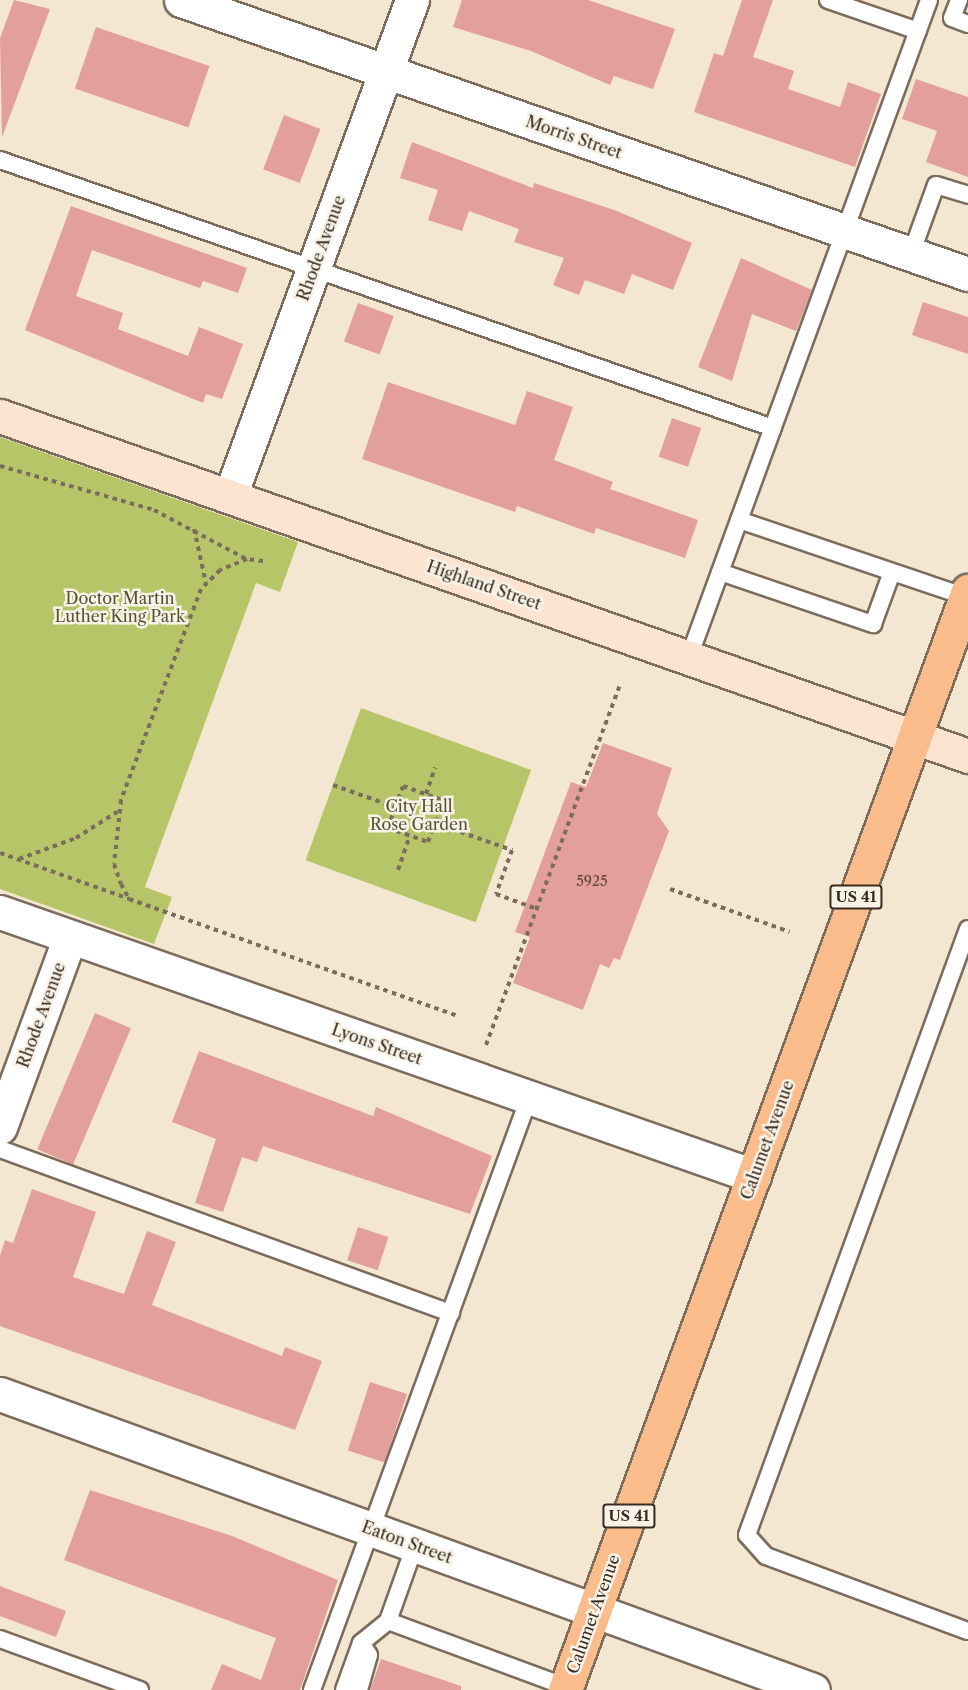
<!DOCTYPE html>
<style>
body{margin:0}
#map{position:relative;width:968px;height:1690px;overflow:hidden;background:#f4e7d2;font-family:"Libre Caslon Text",serif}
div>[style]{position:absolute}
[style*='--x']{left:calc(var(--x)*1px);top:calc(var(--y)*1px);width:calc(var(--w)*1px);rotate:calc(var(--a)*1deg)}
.green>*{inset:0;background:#b6c567;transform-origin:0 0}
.building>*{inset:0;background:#e39f9b;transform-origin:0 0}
.path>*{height:4px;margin-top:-2px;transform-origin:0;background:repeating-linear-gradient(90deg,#7c6c5d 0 4.5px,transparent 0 9px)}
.roads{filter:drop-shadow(2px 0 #7c6c5d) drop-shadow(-2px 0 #7c6c5d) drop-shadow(0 2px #7c6c5d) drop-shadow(0 -2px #7c6c5d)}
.lane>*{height:16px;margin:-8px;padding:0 8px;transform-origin:8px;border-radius:8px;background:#fff}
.street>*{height:33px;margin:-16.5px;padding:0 16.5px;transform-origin:16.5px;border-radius:16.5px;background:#fff}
.secondary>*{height:33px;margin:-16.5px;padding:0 16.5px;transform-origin:16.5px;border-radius:16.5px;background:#fde4d1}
.primary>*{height:33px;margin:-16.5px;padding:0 16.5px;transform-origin:16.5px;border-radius:16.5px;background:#fabc8b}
span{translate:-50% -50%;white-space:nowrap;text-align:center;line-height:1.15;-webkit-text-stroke:5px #f7f3e8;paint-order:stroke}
.number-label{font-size:14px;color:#65473d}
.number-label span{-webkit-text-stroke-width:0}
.shield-label span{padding:2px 4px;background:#f7f3e8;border:2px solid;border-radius:4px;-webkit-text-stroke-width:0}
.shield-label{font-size:15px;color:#3b2a1e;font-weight:700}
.street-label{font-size:16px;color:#3b2a1e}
.park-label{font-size:16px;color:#5a5130}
</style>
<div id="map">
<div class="green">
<div style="clip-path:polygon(0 437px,298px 542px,280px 592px,256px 583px,145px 887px,172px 897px,154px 944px,0 889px)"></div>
<div style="left:361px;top:708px;width:181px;height:162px;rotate:20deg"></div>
</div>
<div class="building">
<div style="clip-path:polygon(14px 0,50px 9px,2px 137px,0 38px)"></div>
<div style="clip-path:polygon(462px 0,588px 0,675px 29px,653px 89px,614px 76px,610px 85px,531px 51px,453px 27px)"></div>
<div style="clip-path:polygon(742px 0,773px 0,753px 57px,794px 71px,788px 89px,840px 107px,848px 82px,881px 94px,855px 167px,694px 112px,714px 53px,723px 56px)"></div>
<div style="left:96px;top:27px;width:120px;height:65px;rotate:19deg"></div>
<div style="clip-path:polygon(916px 79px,968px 97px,968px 177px,926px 162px,937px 131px,902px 119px)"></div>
<div style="left:284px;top:115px;width:39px;height:58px;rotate:21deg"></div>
<div style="clip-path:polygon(412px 142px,533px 188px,534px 183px,617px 211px,692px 243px,673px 290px,632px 274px,624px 294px,585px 280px,579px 295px,553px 285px,564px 258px,514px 242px,519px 229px,469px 211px,462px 231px,428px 220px,438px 190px,400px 178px)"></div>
<div style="clip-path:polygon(71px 206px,247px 268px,238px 293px,203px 281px,200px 288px,92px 250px,76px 296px,123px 313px,118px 329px,188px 356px,199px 327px,243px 344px,222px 399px,206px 394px,203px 403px,25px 330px)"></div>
<div style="clip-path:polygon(741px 258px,812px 290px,796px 331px,752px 314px,732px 381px,698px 367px)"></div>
<div style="clip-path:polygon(923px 302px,968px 317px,968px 354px,912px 335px)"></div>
<div style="left:358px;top:303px;width:38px;height:41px;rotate:20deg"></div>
<div style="clip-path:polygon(388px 382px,515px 425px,527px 391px,573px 407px,554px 460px,613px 482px,610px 489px,698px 520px,685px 558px,596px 528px,594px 534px,517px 506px,515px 512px,362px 459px)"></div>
<div style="left:672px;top:418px;width:31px;height:41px;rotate:19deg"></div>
<div style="clip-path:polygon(603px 743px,672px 768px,657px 814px,669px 831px,620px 960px,614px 958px,609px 968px,600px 964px,583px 1010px,513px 983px,530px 937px,515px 932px,571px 782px,586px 787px)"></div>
<div style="left:95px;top:1013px;width:39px;height:148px;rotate:23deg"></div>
<div style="clip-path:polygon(199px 1051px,373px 1116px,376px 1107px,492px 1156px,470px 1214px,263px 1146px,257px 1162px,242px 1157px,223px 1212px,195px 1203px,216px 1139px,172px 1122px)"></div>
<div style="clip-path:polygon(32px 1189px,96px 1212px,73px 1277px,124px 1294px,147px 1231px,176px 1242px,152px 1305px,282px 1356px,285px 1347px,322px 1361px,295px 1430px,0 1326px,0 1256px,5px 1240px,13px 1243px)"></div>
<div style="left:358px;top:1227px;width:32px;height:35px;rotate:18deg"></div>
<div style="left:370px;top:1382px;width:39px;height:72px;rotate:18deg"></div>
<div style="clip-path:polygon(90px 1490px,232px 1536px,338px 1580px,300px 1690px,211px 1690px,222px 1664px,261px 1680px,276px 1638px,64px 1560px)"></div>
<div style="clip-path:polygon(0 1586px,66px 1611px,56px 1637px,0 1616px)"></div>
<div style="clip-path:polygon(381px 1659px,461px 1686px,461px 1690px,370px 1690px)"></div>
</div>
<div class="path">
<div style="--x:0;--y:466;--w:160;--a:15.9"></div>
<div style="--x:154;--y:510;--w:104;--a:28"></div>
<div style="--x:194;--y:529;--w:55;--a:77.5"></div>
<div style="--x:263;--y:561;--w:16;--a:-173"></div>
<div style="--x:247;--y:559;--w:29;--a:158"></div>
<div style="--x:220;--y:570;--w:27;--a:135"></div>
<div style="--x:201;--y:589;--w:226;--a:110.8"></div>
<div style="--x:121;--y:800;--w:64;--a:96.2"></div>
<div style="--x:114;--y:864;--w:21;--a:71"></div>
<div style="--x:121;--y:884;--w:17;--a:62"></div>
<div style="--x:129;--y:899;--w:348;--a:19.6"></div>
<div style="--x:333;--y:785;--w:66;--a:19.5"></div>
<div style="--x:395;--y:807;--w:22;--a:108"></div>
<div style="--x:388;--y:828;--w:42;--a:19.3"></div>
<div style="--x:428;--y:842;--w:20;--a:-70"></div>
<div style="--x:435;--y:823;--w:82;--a:19.3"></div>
<div style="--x:512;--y:850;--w:47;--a:110"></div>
<div style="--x:496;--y:894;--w:44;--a:20.1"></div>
<div style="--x:426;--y:794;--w:28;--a:-71"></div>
<div style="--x:395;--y:807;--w:22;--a:-69"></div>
<div style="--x:403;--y:786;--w:45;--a:19.7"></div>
<div style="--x:445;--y:801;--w:24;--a:114"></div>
<div style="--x:0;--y:853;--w:137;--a:19.6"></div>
<div style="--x:19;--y:859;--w:61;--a:-20.2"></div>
<div style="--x:76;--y:838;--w:49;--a:-32.4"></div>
<div style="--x:398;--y:870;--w:36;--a:-71"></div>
<div style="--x:670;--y:889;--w:127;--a:19.7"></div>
<div style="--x:486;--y:1045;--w:384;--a:-69.6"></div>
</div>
<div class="roads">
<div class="lane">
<div style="--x:828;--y:0;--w:95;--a:19"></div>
<div style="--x:959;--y:0;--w:19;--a:111"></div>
<div style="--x:952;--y:18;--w:17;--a:21"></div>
<div style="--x:0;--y:160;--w:818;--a:19.12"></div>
<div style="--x:911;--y:254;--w:73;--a:-70.1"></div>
<div style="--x:936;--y:185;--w:34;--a:17"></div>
<div style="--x:739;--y:520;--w:240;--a:18.7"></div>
<div style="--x:720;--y:572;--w:162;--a:18.8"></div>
<div style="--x:873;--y:624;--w:55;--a:-69.9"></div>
<div style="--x:689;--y:657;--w:699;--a:-69.93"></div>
<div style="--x:968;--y:929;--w:645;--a:110.04"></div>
<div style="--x:747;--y:1535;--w:28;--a:48"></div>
<div style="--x:766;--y:1556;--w:215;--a:20.4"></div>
<div style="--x:0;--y:1149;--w:480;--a:20"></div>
<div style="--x:388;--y:1621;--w:190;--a:20.3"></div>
<div style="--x:0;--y:1639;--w:149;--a:20"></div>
<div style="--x:312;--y:1690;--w:631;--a:-69.87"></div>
<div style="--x:344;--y:1690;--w:50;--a:-70.1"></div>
<div style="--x:361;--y:1643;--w:35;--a:-39"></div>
<div style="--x:388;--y:1621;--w:81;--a:-70.4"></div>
<div style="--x:359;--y:1690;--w:36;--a:-74"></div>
<div style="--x:369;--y:1655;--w:14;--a:-124"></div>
</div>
<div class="street">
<div style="--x:181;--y:0;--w:833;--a:19.2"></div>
<div style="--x:230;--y:496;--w:528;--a:-69.85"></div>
<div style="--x:0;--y:912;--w:799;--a:19.3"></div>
<div style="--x:0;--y:1127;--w:202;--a:-69.8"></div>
<div style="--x:0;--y:1394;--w:865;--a:20.01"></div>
</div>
<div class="secondary">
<div style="--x:0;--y:416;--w:1026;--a:19.35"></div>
</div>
<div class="primary">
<div style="--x:565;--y:1690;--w:1171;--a:-69.86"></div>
</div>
</div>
<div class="number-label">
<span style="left:592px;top:881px">5925</span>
</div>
<div class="shield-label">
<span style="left:856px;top:897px">US 41</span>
<span style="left:629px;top:1516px">US 41</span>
</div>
<div class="street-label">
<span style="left:574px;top:137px;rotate:19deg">Morris Street</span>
<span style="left:321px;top:248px;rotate:-70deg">Rhode Avenue</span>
<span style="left:484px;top:585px;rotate:19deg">Highland Street</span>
<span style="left:41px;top:1015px;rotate:-70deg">Rhode Avenue</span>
<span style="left:377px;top:1044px;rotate:19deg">Lyons Street</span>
<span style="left:767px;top:1140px;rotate:-70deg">Calumet Avenue</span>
<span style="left:407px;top:1542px;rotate:20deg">Eaton Street</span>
<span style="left:593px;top:1614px;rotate:-70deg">Calumet Avenue</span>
</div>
<div class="park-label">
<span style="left:120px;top:607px">Doctor Martin<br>Luther King Park</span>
<span style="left:419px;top:815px">City Hall<br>Rose Garden</span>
</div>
</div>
